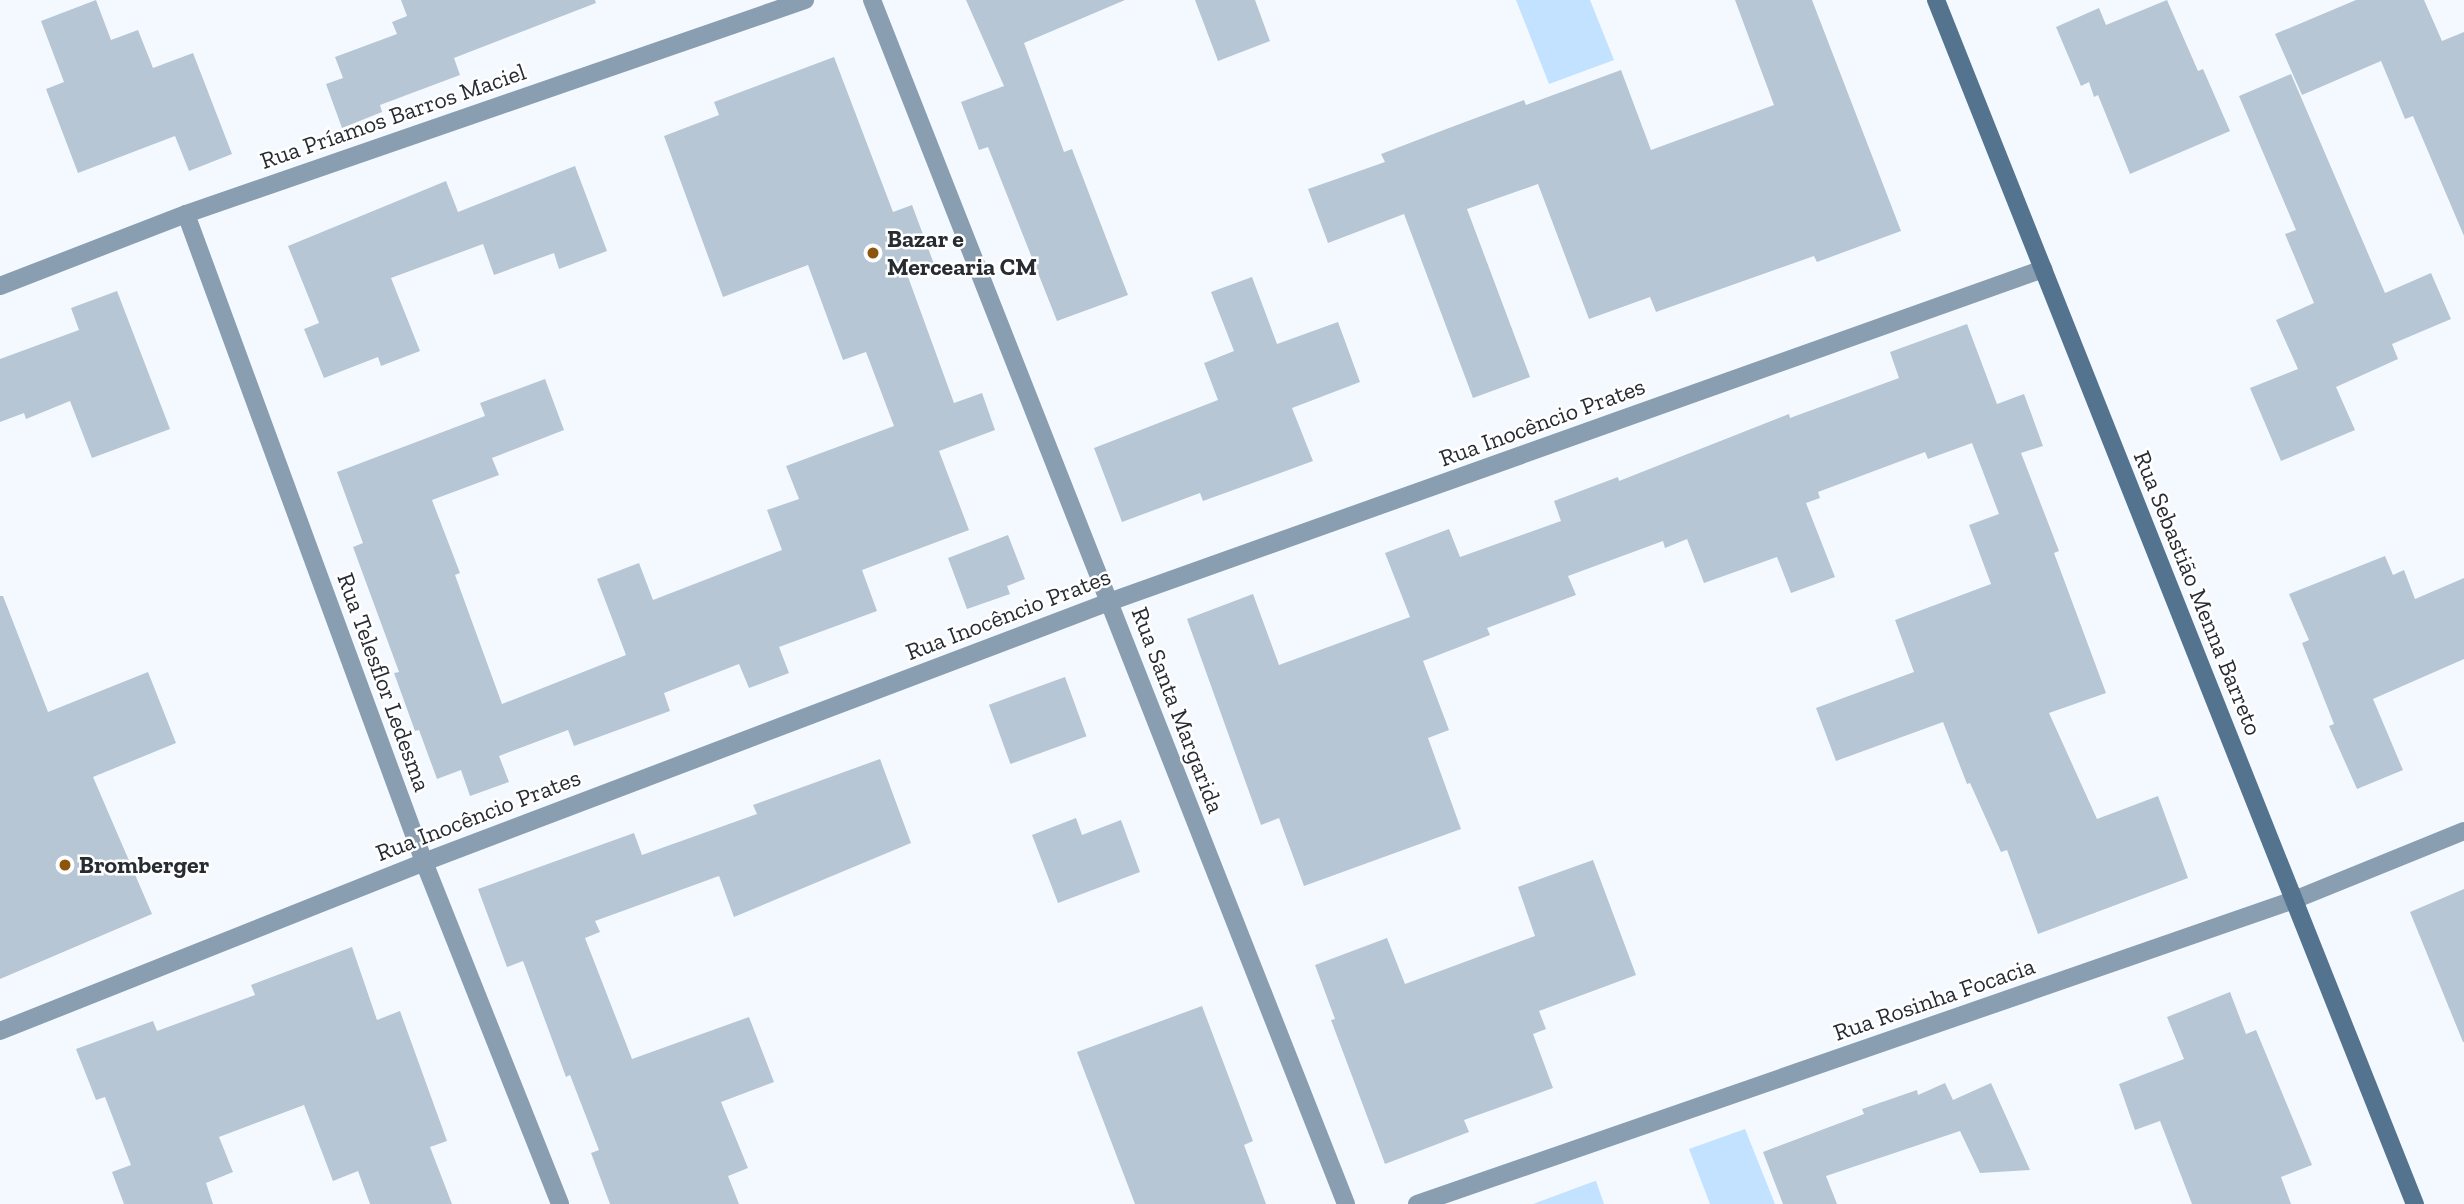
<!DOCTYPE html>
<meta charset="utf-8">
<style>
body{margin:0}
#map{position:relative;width:2464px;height:1204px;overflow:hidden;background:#f3f9ff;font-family:"Zilla Slab",serif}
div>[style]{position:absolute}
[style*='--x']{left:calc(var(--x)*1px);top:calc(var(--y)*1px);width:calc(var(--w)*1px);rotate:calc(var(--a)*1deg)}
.green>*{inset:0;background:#c2e2ff}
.building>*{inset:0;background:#b7c6d4;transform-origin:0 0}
.street>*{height:18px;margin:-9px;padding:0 9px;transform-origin:9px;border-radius:9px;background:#899eb1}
.secondary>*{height:18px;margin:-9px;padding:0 9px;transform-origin:9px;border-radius:9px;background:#53738e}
.dots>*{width:19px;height:19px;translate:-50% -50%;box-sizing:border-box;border:4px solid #fff;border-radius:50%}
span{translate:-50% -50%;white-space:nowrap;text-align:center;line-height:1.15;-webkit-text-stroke:5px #fff;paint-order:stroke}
.street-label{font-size:24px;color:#272c32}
.poi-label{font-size:24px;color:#272c32;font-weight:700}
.left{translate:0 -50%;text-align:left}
</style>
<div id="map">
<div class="green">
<div style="clip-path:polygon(1516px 0,1590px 0,1614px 60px,1549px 84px)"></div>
<div style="clip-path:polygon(1745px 1129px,1775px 1204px,1710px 1204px,1689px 1149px)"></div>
<div style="clip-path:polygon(1596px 1181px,1604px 1204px,1533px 1204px,1595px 1181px)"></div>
</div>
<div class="building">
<div style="clip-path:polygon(96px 0,111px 40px,138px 30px,153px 68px,193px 53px,232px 154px,189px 171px,175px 136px,78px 173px,46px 89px,64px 82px,41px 21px)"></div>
<div style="clip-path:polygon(401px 0,595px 0,596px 3px,454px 58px,460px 75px,380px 105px,382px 112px,342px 128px,326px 84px,343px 78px,335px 57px,397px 34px,392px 22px,407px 16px)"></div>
<div style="clip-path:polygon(966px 0,1125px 0,1024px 43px,1064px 152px,1072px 149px,1128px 295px,1057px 321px,988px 147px,979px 150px,961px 102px,1004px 86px)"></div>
<div style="clip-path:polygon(1195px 0,1255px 0,1270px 41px,1218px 61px)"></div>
<div style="clip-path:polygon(1735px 0,1812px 0,1901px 231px,1817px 262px,1814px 256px,1656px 312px,1650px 297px,1589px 319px,1538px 184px,1467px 209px,1530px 377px,1473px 398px,1404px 214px,1328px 243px,1308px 189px,1385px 162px,1381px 154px,1449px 128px,1524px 100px,1526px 105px,1621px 70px,1651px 150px,1774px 105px)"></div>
<div style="clip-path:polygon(2167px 0,2198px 71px,2203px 69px,2230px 131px,2130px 174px,2098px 95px,2094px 97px,2089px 82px,2081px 86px,2056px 27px,2099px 8px,2106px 25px)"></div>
<div style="clip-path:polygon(2356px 0,2424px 0,2442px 41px,2464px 32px,2464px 236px,2413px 116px,2405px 119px,2381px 61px,2302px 95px,2275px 34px)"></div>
<div style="clip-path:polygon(834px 57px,893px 212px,912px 205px,934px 264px,907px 274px,954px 403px,982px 393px,995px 430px,939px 451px,969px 530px,862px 570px,877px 611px,779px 647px,789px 673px,749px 688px,739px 664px,664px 693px,670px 711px,574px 746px,568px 730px,499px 756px,509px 782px,470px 796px,461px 770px,437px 779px,419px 730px,415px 731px,394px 673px,399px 672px,353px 547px,363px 543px,337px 472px,485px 416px,480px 403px,545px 379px,564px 430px,492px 458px,499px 475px,432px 500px,460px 573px,455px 575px,502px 704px,626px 655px,597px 579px,639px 563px,653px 600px,782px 550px,767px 510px,799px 499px,786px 466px,894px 426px,866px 352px,843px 360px,808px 265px,723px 297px,664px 136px,719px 115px,714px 102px)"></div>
<div style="clip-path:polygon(2291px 74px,2385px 293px,2431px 273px,2451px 319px,2392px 344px,2398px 359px,2336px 387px,2355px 430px,2281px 461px,2250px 388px,2298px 369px,2276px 320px,2314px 303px,2285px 234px,2296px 230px,2239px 96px)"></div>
<div style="clip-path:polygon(575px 166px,607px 251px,559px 269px,554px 253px,494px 275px,483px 244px,391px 278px,420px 351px,381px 366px,378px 357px,324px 378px,304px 329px,319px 323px,288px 246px,446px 181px,458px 212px)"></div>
<div style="clip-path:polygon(1252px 277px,1277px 344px,1338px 322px,1360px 382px,1292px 408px,1313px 461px,1203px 501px,1200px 493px,1122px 522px,1094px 448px,1218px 400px,1204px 363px,1234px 351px,1211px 292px)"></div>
<div style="clip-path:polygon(117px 291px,170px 429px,92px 458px,70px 401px,26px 419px,24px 413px,0 422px,0 359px,79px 330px,71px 308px)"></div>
<div style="clip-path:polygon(1967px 324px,1997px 404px,2024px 394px,2043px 446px,2021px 453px,2059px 551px,2054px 553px,2106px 693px,2049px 713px,2097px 819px,2158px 796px,2188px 878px,2038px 934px,2007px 850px,2001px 852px,1970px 783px,1967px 784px,1943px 722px,1836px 761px,1816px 708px,1914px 672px,1895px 620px,1991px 584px,1969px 525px,1999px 514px,1972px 443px,1928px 459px,1925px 452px,1818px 492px,1820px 498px,1806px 503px,1835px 577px,1791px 593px,1777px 557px,1704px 583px,1687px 539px,1665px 548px,1663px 541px,1568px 576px,1576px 595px,1487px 628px,1490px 635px,1423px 661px,1449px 730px,1428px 738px,1461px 829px,1304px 886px,1279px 818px,1261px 825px,1187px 619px,1253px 594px,1279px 665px,1410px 617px,1385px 553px,1449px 529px,1460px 557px,1561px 521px,1554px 501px,1618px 477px,1619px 481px,1789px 414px,1790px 418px,1899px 378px,1890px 352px)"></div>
<div style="clip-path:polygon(1008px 535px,1025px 579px,1007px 586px,1010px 594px,967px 609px,948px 558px)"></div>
<div style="clip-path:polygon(2385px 556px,2393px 575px,2404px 570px,2415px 599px,2464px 578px,2464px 659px,2373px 699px,2403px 770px,2357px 789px,2329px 726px,2334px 724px,2302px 643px,2309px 640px,2289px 594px)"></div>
<div style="clip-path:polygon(0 596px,3px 596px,48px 712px,148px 672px,176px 743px,93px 777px,152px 914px,0 979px)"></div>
<div style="left:1065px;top:677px;width:63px;height:81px;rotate:70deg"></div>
<div style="clip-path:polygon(880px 759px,911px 843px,734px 917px,719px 876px,595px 921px,600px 932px,585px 938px,632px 1059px,749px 1017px,774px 1082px,721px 1102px,748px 1168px,728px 1176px,739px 1204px,610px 1204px,591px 1153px,599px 1150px,570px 1075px,566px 1077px,523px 961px,507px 967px,478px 889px,634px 833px,642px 855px,757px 814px,753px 805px)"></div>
<div style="clip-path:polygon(1076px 818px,1082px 835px,1121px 820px,1140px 872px,1058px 903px,1032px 835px)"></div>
<div style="clip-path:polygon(1593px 860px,1636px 975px,1539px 1011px,1546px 1029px,1533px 1034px,1553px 1088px,1464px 1120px,1469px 1132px,1385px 1164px,1331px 1020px,1335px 1019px,1315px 965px,1387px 938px,1405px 984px,1535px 936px,1518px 887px)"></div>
<div style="clip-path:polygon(2464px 889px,2464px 1042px,2463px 1042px,2410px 912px)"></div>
<div style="clip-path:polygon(352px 947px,377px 1020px,400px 1011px,447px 1141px,430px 1147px,452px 1204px,370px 1204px,358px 1171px,333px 1181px,304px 1105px,219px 1137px,233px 1172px,206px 1183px,213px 1204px,124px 1204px,112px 1172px,131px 1165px,105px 1097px,96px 1100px,76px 1049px,153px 1021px,157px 1031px,255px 995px,251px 985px)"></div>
<div style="clip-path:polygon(2230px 992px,2246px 1034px,2256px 1030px,2312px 1165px,2281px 1177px,2291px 1204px,2192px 1204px,2160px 1121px,2135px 1130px,2119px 1084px,2184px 1059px,2167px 1017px)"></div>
<div style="clip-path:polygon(1202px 1006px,1253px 1141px,1244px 1145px,1266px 1204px,1135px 1204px,1077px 1052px)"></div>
<div style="clip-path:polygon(1945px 1083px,1953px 1100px,1991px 1083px,2030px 1170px,1980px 1173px,1960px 1131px,1826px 1176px,1837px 1204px,1783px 1204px,1763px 1152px,1864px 1114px,1862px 1109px,1917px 1090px,1918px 1095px)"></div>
</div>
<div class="street">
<div style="--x:872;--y:0;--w:1294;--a:68.51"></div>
<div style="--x:186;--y:214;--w:690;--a:69.83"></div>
<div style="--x:424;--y:862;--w:368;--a:68.3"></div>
<div style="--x:0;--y:286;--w:199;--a:-21.2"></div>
<div style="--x:186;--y:214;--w:655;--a:-19.07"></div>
<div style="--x:0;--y:1031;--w:456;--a:-21.7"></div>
<div style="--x:424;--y:862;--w:733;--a:-20.78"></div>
<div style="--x:1109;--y:602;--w:992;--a:-19.62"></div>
<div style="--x:1417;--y:1204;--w:928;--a:-19.12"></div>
<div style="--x:2294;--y:900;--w:183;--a:-22.1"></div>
</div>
<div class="secondary">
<div style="--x:1936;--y:0;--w:1296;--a:68.31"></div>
</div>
<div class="dots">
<div style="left:873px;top:253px;background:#8d550c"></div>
<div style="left:65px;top:865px;background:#8d550c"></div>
</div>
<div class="street-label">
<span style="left:393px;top:116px;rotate:-19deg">Rua Príamos Barros Maciel</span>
<span style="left:1542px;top:422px;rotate:-20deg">Rua Inocêncio Prates</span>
<span style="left:2198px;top:593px;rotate:68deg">Rua Sebastião Menna Barreto</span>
<span style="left:1008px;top:614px;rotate:-21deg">Rua Inocêncio Prates</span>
<span style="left:384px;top:682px;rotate:70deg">Rua Telesflor Ledesma</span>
<span style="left:1178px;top:710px;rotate:69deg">Rua Santa Margarida</span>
<span style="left:478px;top:815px;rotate:-21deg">Rua Inocêncio Prates</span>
<span style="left:1934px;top:999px;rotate:-19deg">Rua Rosinha Focacia</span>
</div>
<div class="poi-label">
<span class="left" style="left:887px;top:253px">Bazar e<br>Mercearia CM</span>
<span class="left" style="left:79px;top:865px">Bromberger</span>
</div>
</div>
